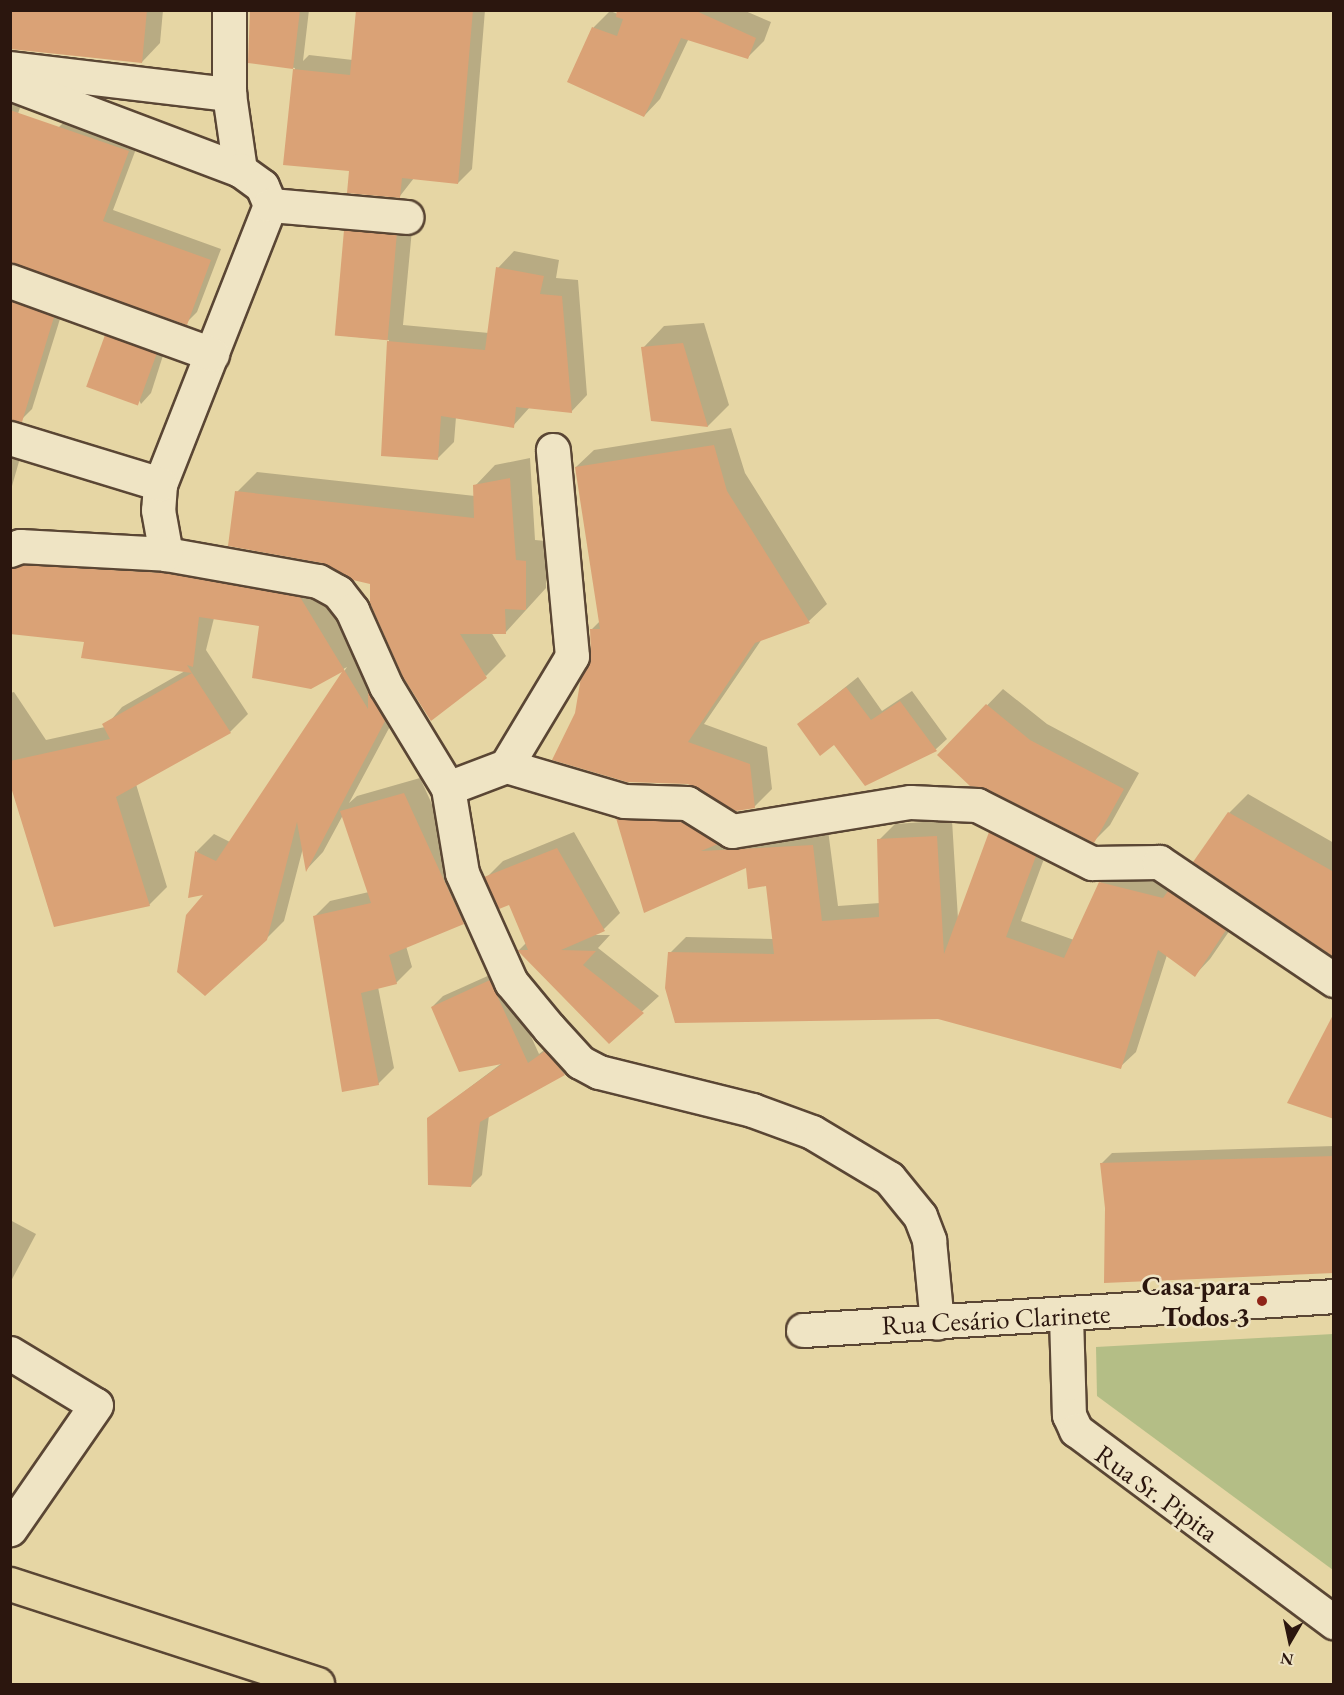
<!DOCTYPE html>
<meta charset="utf-8">
<style>
body{margin:0}
#map{position:relative;width:1344px;height:1695px;overflow:hidden;background:#e6d6a4;font-family:"EB Garamond",serif}
div>[style]{position:absolute}
[style*='--x']{left:calc(var(--x)*1px);top:calc(var(--y)*1px);width:calc(var(--w)*1px);rotate:calc(var(--a)*1deg)}
.green>*{inset:0;background:#b4be86}
.shadow>*{inset:0;background:#0003}
.building>*{inset:0;background:#daa276;transform-origin:0 0}
.roads{filter:drop-shadow(2px 0 #5a4634) drop-shadow(-2px 0 #5a4634) drop-shadow(0 2px #5a4634) drop-shadow(0 -2px #5a4634)}
.minor>*{height:33px;margin:-16.5px;padding:0 16.5px;transform-origin:16.5px;border-radius:16.5px;background:#efe4c4}
.major>*{height:33px;margin:-16.5px;padding:0 16.5px;transform-origin:16.5px;border-radius:16.5px;background:#e6d6a4}
.dots>*{width:16px;height:16px;translate:-50% -50%;box-sizing:border-box;border:3px solid #efe4c4;border-radius:50%}
span{translate:-50% -50%;white-space:nowrap;text-align:center;line-height:1.15;-webkit-text-stroke:5px #efe4c4;paint-order:stroke}
.poi-label{font-size:27px;color:#2b160e;font-weight:700}
.right{translate:-100% -50%;text-align:right}
.street-label{font-size:27px;color:#2b160e}
.frame{position:absolute;inset:0;border:12px solid #2b160e;pointer-events:none}
.north{position:absolute;left:1260px;top:1611px;width:60px;height:60px;-webkit-text-stroke:4px #efe4c4;paint-order:stroke;rotate:189deg;font-size:16px;font-weight:700;line-height:24px;text-align:center;color:#2b160e}
.north::after{content:'';display:block;margin:auto;width:21px;height:27px;background:#2b160e;clip-path:polygon(50% 0,100% 100%,50% 72%,0 100%)}
</style>
<div id="map">
<div class="green">
<div style="clip-path:polygon(1333px 1334px,1333px 1570px,1097px 1396px,1096px 1347px)"></div>
</div>
<div class="shadow">
<div style="clip-path:polygon(10px 10px,163px 10px,160px 43px,142px 62px)"></div>
<div style="clip-path:polygon(253px 10px,309px 10px,303px 61px,309px 55px,353px 60px,357px 10px,485px 10px,472px 169px,458px 183px,414px 178px,400px 196px,351px 170px,285px 164px,295px 68px,249px 62px)"></div>
<div style="clip-path:polygon(629px 10px,743px 10px,771px 22px,764px 41px,748px 57px,689px 38px,660px 99px,644px 116px,569px 81px,594px 27px,610px 11px,626px 17px)"></div>
<div style="clip-path:polygon(10px 95px,23px 99px,10px 137px)"></div>
<div style="clip-path:polygon(70px 116px,139px 141px,113px 210px,221px 249px,197px 312px,186px 323px,19px 263px,59px 127px)"></div>
<div style="clip-path:polygon(362px 215px,413px 219px,403px 325px,489px 333px,498px 268px,514px 251px,559px 260px,556px 278px,578px 280px,587px 395px,571px 412px,530px 407px,513px 426px,456px 417px,454px 442px,438px 458px,382px 454px,389px 340px,336px 335px,345px 231px)"></div>
<div style="clip-path:polygon(10px 298px,64px 306px,32px 409px,21px 420px,10px 419px)"></div>
<div style="clip-path:polygon(704px 323px,729px 405px,708px 426px,652px 420px,643px 348px,664px 326px)"></div>
<div style="clip-path:polygon(117px 325px,167px 343px,151px 393px,141px 404px,107px 336px)"></div>
<div style="clip-path:polygon(731px 428px,745px 473px,827px 604px,809px 621px,762px 639px,704px 724px,767px 747px,772px 789px,754px 807px,577px 713px,592px 655px,591px 630px,600px 621px,576px 467px,594px 450px)"></div>
<div style="clip-path:polygon(10px 442px,22px 451px,10px 493px)"></div>
<div style="clip-path:polygon(530px 458px,535px 540px,546px 541px,546px 588px,506px 632px,491px 632px,506px 656px,486px 676px,371px 582px,237px 492px,257px 472px,475px 496px,475px 486px,495px 465px)"></div>
<div style="clip-path:polygon(25px 550px,318px 579px,403px 702px,349px 803px,357px 796px,420px 778px,479px 907px,463px 922px,406px 946px,412px 967px,396px 983px,378px 987px,394px 1068px,378px 1084px,315px 916px,330px 901px,369px 892px,343px 815px,323px 852px,307px 869px,303px 848px,284px 921px,266px 939px,207px 892px,190px 896px,197px 851px,214px 834px,230px 842px,347px 667px,311px 687px,261px 625px,214px 618px,206px 650px,248px 714px,230px 732px,136px 784px,167px 887px,149px 905px,14px 789px,10px 792px,10px 693px,14px 692px,46px 740px,105px 727px,122px 707px,185px 671px,86px 641px,10px 632px,10px 564px)"></div>
<div style="clip-path:polygon(858px 677px,882px 711px,912px 691px,947px 739px,936px 749px,865px 784px,835px 743px,799px 724px)"></div>
<div style="clip-path:polygon(1003px 689px,1047px 724px,1139px 773px,1110px 825px,1094px 841px,939px 755px)"></div>
<div style="clip-path:polygon(1248px 794px,1334px 843px,1334px 957px,1195px 862px,1229px 813px)"></div>
<div style="clip-path:polygon(634px 803px,732px 828px,828px 830px,838px 906px,880px 903px,879px 840px,895px 824px,952px 820px,958px 919px,990px 833px,1006px 817px,1051px 840px,1021px 921px,1074px 940px,1100px 883px,1116px 867px,1178px 883px,1241px 914px,1210px 959px,1195px 975px,1167px 955px,1136px 1052px,1120px 1067px,938px 1018px,670px 953px,686px 937px,774px 939px,767px 885px,747px 865px,645px 911px,618px 819px)"></div>
<div style="clip-path:polygon(574px 832px,620px 913px,604px 929px,592px 935px,610px 935px,598px 948px,659px 996px,609px 1042px,519px 950px,526px 943px,510px 903px,486px 878px,503px 861px)"></div>
<div style="clip-path:polygon(501px 970px,539px 1054px,556px 1041px,574px 1063px,564px 1074px,489px 1115px,482px 1175px,471px 1186px,429px 1118px,502px 1063px,432px 1007px,443px 996px)"></div>
<div style="clip-path:polygon(1334px 1146px,1334px 1272px,1107px 1208px,1101px 1164px,1112px 1153px)"></div>
<div style="clip-path:polygon(10px 1220px,36px 1234px,10px 1283px)"></div>
</div>
<div class="building">
<div style="clip-path:polygon(10px 10px,147px 10px,142px 63px,10px 49px)"></div>
<div style="clip-path:polygon(250px 10px,300px 10px,293px 69px,248px 63px)"></div>
<div style="clip-path:polygon(356px 10px,473px 10px,458px 184px,402px 178px,400px 198px,347px 193px,349px 171px,283px 165px,293px 69px,350px 75px)"></div>
<div style="clip-path:polygon(617px 10px,694px 10px,756px 38px,748px 59px,681px 38px,644px 117px,567px 82px,592px 27px,617px 36px,623px 19px,616px 17px)"></div>
<div style="clip-path:polygon(10px 110px,129px 151px,103px 221px,211px 260px,187px 325px,10px 263px)"></div>
<div style="left:344px;top:230px;width:53px;height:106px;rotate:5deg"></div>
<div style="clip-path:polygon(496px 267px,544px 276px,540px 294px,562px 296px,572px 413px,516px 407px,514px 428px,441px 416px,438px 460px,381px 456px,387px 341px,485px 350px)"></div>
<div style="clip-path:polygon(10px 301px,54px 317px,22px 422px,10px 420px)"></div>
<div style="left:105px;top:335px;width:55px;height:55px;rotate:20deg"></div>
<div style="clip-path:polygon(683px 343px,708px 427px,651px 421px,641px 347px)"></div>
<div style="clip-path:polygon(714px 445px,727px 491px,810px 623px,755px 643px,688px 742px,750px 764px,755px 808px,736px 811px,688px 784px,627px 782px,552px 760px,575px 713px,581px 677px,591px 655px,590px 629px,600px 629px,575px 467px)"></div>
<div style="clip-path:polygon(510px 478px,516px 560px,526px 561px,526px 610px,505px 609px,506px 634px,460px 634px,487px 678px,431px 721px,403px 677px,370px 603px,370px 584px,353px 580px,322px 563px,228px 546px,235px 491px,474px 518px,473px 485px)"></div>
<div style="clip-path:polygon(23px 565px,164px 573px,300px 597px,368px 709px,368px 692px,385px 721px,306px 872px,297px 822px,267px 940px,205px 996px,177px 972px,186px 915px,203px 895px,188px 898px,195px 851px,216px 861px,342px 672px,311px 689px,252px 678px,259px 626px,199px 617px,193px 667px,187px 665px,192px 673px,81px 658px,84px 642px,10px 634px,10px 568px)"></div>
<div style="clip-path:polygon(192px 673px,231px 733px,116px 797px,150px 906px,54px 927px,10px 784px,10px 761px,110px 739px,102px 724px)"></div>
<div style="clip-path:polygon(846px 687px,871px 720px,900px 701px,937px 751px,865px 786px,834px 745px,820px 756px,797px 724px)"></div>
<div style="clip-path:polygon(986px 704px,1030px 740px,1124px 789px,1094px 843px,985px 788px,970px 786px,937px 755px)"></div>
<div style="clip-path:polygon(404px 793px,464px 924px,389px 955px,397px 984px,361px 993px,379px 1085px,342px 1092px,313px 916px,371px 903px,340px 811px)"></div>
<div style="clip-path:polygon(1228px 812px,1334px 872px,1334px 957px,1193px 862px)"></div>
<div style="clip-path:polygon(616px 818px,681px 822px,718px 844px,701px 851px,813px 845px,822px 921px,879px 917px,877px 839px,937px 836px,944px 954px,989px 832px,1036px 856px,1006px 937px,1064px 958px,1099px 882px,1163px 898px,1168px 891px,1226px 930px,1195px 977px,1158px 950px,1121px 1069px,938px 1019px,675px 1023px,665px 988px,668px 952px,774px 954px,766px 886px,748px 889px,746px 868px,644px 913px)"></div>
<div style="clip-path:polygon(557px 848px,605px 931px,561px 950px,596px 951px,583px 965px,644px 1013px,609px 1044px,517px 950px,528px 950px,509px 905px,499px 909px,484px 877px)"></div>
<div style="clip-path:polygon(490px 980px,528px 1063px,545px 1051px,565px 1075px,480px 1122px,471px 1187px,428px 1185px,427px 1118px,502px 1064px,459px 1072px,431px 1007px)"></div>
<div style="clip-path:polygon(1334px 1013px,1334px 1119px,1287px 1103px)"></div>
<div style="clip-path:polygon(1334px 1156px,1334px 1273px,1104px 1283px,1105px 1208px,1100px 1163px)"></div>
</div>
<div class="roads">
<div class="minor">
<div style="--x:10;--y:68;--w:221;--a:6.8"></div>
<div style="--x:229;--y:94;--w:77;--a:81.8"></div>
<div style="--x:10;--y:83;--w:246;--a:20.7"></div>
<div style="--x:240;--y:170;--w:27;--a:36"></div>
<div style="--x:262;--y:186;--w:21;--a:67"></div>
<div style="--x:270;--y:205;--w:300;--a:111.5"></div>
<div style="--x:160;--y:484;--w:26;--a:94"></div>
<div style="--x:158;--y:510;--w:45;--a:79.7"></div>
<div style="--x:166;--y:554;--w:154;--a:10.1"></div>
<div style="--x:318;--y:581;--w:23;--a:29"></div>
<div style="--x:338;--y:592;--w:23;--a:52"></div>
<div style="--x:352;--y:610;--w:83;--a:65.9"></div>
<div style="--x:386;--y:686;--w:119;--a:58.7"></div>
<div style="--x:448;--y:788;--w:86;--a:80.6"></div>
<div style="--x:462;--y:873;--w:120;--a:65.8"></div>
<div style="--x:511;--y:982;--w:60;--a:50.4"></div>
<div style="--x:549;--y:1028;--w:46;--a:47.6"></div>
<div style="--x:580;--y:1062;--w:21;--a:28"></div>
<div style="--x:599;--y:1072;--w:158;--a:13.9"></div>
<div style="--x:752;--y:1110;--w:64;--a:20.1"></div>
<div style="--x:812;--y:1132;--w:90;--a:30.9"></div>
<div style="--x:889;--y:1178;--w:49;--a:50.8"></div>
<div style="--x:920;--y:1216;--w:26;--a:69"></div>
<div style="--x:929;--y:1240;--w:83;--a:84.5"></div>
<div style="--x:229;--y:94;--w:84;--a:-90"></div>
<div style="--x:270;--y:205;--w:137;--a:5"></div>
<div style="--x:10;--y:281;--w:215;--a:19.9"></div>
<div style="--x:10;--y:438;--w:157;--a:17"></div>
<div style="--x:10;--y:550;--w:11;--a:-22"></div>
<div style="--x:20;--y:546;--w:146;--a:3.1"></div>
<div style="--x:506;--y:766;--w:128;--a:-59"></div>
<div style="--x:572;--y:656;--w:207;--a:-95.3"></div>
<div style="--x:448;--y:788;--w:62;--a:-20.8"></div>
<div style="--x:506;--y:766;--w:123;--a:16.5"></div>
<div style="--x:624;--y:801;--w:63;--a:1.8"></div>
<div style="--x:687;--y:803;--w:53;--a:31.9"></div>
<div style="--x:732;--y:831;--w:180;--a:-9.3"></div>
<div style="--x:910;--y:802;--w:67;--a:2.6"></div>
<div style="--x:977;--y:805;--w:129;--a:26.8"></div>
<div style="--x:1092;--y:863;--w:67;--a:-0.9"></div>
<div style="--x:1159;--y:862;--w:211;--a:34"></div>
<div style="--x:1066;--y:1316;--w:99;--a:88.3"></div>
<div style="--x:1069;--y:1415;--w:17;--a:65"></div>
<div style="--x:1076;--y:1430;--w:322;--a:36.7"></div>
<div style="--x:803;--y:1330;--w:532;--a:-3.66"></div>
<div style="--x:10;--y:1353;--w:100;--a:31.2"></div>
<div style="--x:96;--y:1405;--w:151;--a:124.7"></div>
</div>
<div class="major">
<div style="--x:10;--y:1584;--w:323;--a:18"></div>
</div>
</div>
<div class="dots">
<div style="left:1262px;top:1301px;background:#8f2418"></div>
</div>
<div class="poi-label">
<span class="right" style="left:1250px;top:1301px">Casa para<br>Todos 3</span>
</div>
<div class="street-label">
<span style="left:996px;top:1319px;rotate:-3deg">Rua Cesário Clarinete</span>
<span style="left:1157px;top:1493px;rotate:36deg">Rua Sr. Pipita</span>
</div>
<div class="frame"></div>
<div class="north">N</div>
</div>
